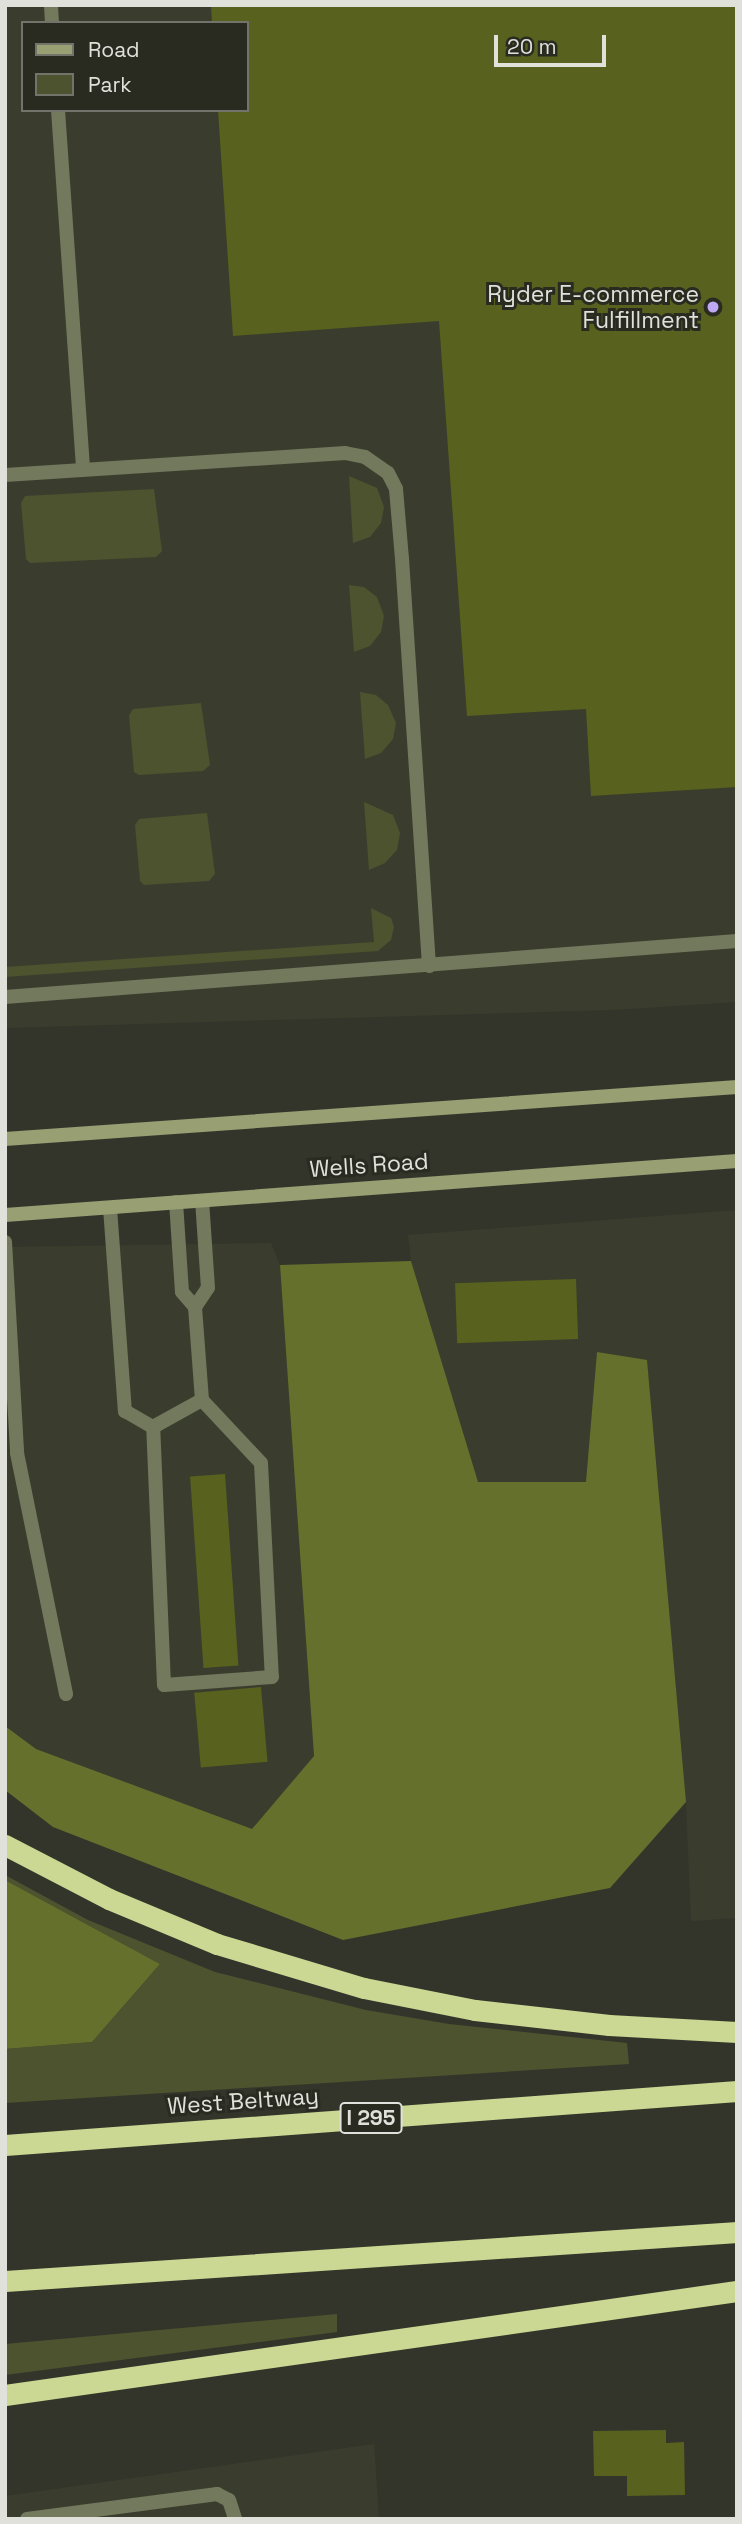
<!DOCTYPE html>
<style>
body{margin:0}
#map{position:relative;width:742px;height:2524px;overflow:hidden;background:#33352b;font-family:"Space Grotesk",sans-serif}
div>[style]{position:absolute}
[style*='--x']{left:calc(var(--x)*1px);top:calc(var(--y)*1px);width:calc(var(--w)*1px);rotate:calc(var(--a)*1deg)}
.built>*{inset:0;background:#3a3d2d}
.green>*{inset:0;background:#4d532f}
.forest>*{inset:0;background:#66702d}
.building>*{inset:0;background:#58611d;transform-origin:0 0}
.service>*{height:14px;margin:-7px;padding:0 7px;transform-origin:7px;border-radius:7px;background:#73795d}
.secondary>*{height:14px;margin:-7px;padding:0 7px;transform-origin:7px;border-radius:7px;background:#979f73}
.motorway>*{height:21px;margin:-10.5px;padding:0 10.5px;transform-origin:10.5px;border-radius:10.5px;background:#cbd893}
.dots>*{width:19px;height:19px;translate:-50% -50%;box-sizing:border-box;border:4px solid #292b21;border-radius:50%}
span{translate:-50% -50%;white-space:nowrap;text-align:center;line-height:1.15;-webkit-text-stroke:6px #292b21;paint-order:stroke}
.shield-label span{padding:2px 5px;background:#292b21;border:2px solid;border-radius:5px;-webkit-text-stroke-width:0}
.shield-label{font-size:21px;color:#dfe1da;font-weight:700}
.poi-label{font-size:23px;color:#dfe1da}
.right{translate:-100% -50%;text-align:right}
.street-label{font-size:23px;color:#dfe1da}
.frame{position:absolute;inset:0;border:7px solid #dfe1da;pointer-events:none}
.legend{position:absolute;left:21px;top:21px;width:228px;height:91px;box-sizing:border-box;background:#292b21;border:2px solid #72746b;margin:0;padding:9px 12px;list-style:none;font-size:21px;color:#dfe1da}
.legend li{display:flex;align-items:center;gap:14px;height:35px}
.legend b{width:35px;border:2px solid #72746b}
.scale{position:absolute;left:494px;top:35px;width:112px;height:32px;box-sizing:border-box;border:4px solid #dfe1da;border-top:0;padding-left:9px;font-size:21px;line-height:24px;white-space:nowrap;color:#dfe1da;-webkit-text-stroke:5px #292b21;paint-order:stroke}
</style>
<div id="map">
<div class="built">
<div style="clip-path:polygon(evenodd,5px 5px,737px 5px,737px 1002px,612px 1010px,5px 1028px,5px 5px,23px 23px,247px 23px,247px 110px,23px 110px,23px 23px)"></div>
<div style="clip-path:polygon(737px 1210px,737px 1918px,691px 1921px,686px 1802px,647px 1361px,597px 1352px,587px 1482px,477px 1482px,411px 1261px,408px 1235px)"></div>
<div style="clip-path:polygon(271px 1243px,280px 1265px,314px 1756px,252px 1830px,36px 1749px,5px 1726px,5px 1247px)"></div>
<div style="clip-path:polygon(374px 2444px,379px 2519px,5px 2519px,5px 2496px)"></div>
</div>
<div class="green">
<div style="clip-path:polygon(349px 476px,377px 488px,384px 507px,381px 523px,370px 537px,353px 543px)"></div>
<div style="clip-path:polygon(154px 489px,162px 551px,156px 557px,30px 563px,26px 559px,21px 503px,25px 496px)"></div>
<div style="clip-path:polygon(349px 585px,364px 587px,377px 597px,384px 616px,381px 632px,370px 646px,354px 652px)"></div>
<div style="clip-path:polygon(360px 692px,376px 695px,388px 705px,396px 723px,393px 739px,381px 753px,365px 759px)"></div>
<div style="clip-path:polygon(201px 703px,210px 765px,203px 771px,139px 775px,134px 772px,129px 715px,133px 709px)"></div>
<div style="clip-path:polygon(364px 802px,393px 815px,400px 833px,397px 850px,385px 863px,369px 870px)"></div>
<div style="clip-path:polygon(207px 813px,215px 874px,209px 881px,144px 885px,140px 881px,135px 825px,139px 819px)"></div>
<div style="clip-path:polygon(371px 908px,391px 918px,394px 927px,391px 940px,378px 951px,5px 977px,5px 967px,374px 942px)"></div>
<div style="clip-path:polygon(5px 1875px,88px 1920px,215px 1972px,366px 2010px,449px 2024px,627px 2043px,629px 2064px,5px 2103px,5px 2049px,92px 2042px,160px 1964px,5px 1880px)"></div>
<div style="clip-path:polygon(337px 2314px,337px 2332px,5px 2375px,5px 2344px)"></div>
</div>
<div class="forest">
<div style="clip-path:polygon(411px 1261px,478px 1482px,586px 1482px,597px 1352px,647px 1360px,686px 1802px,610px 1888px,343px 1940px,53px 1827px,5px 1790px,5px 1726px,36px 1749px,252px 1829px,314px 1756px,280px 1265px)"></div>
<div style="clip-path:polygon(5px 1880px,160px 1964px,92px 2042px,5px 2049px)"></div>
</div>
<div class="building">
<div style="clip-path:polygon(211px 5px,737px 5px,737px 787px,591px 796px,586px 709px,467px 716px,439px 321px,233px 336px,218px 110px,247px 110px,247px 23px,212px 23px)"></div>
<div style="left:576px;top:1279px;width:60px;height:121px;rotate:88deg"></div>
<div style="left:225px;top:1474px;width:192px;height:35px;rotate:86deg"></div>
<div style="left:261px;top:1687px;width:75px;height:67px;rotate:85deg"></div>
<div style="clip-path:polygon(666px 2430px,666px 2443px,684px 2442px,685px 2495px,627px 2496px,627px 2476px,594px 2476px,593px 2431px)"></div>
</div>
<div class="service">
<div style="--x:51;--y:5;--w:18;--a:87"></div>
<div style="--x:58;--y:110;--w:360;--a:86"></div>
<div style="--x:5;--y:475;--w:341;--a:-3.7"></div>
<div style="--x:345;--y:453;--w:20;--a:11"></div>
<div style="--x:365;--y:457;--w:28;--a:35"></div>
<div style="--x:388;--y:473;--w:18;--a:63"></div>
<div style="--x:396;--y:489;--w:70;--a:85.1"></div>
<div style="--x:402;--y:559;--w:408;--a:86.2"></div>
<div style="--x:5;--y:997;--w:734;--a:-4.37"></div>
<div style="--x:176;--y:1202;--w:90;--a:86.2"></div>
<div style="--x:182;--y:1292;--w:20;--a:49"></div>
<div style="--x:195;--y:1307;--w:93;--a:85.7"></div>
<div style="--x:202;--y:1400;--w:86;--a:46.9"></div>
<div style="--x:261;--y:1463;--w:214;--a:87.1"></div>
<div style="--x:272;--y:1677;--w:108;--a:175.8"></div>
<div style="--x:164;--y:1685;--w:258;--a:-92.4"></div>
<div style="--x:153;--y:1427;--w:56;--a:-28.9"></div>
<div style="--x:110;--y:1208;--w:204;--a:85.8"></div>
<div style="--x:125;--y:1411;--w:32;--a:30"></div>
<div style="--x:5;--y:1242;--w:211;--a:86.7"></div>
<div style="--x:17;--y:1453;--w:246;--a:78.5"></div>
<div style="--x:195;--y:1307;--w:23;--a:-56"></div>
<div style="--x:208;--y:1288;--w:87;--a:-93.9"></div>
<div style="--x:27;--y:2519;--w:192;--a:-7.5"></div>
<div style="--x:217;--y:2494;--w:13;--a:27"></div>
<div style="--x:229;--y:2500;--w:20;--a:72"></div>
</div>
<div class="secondary">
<div style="--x:5;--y:1139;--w:734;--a:-4.06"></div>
<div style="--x:5;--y:1215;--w:734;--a:-4.22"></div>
</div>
<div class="motorway">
<div style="--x:5;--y:1845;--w:117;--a:27.4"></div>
<div style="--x:109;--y:1899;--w:117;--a:22.6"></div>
<div style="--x:217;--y:1944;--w:153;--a:16.7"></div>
<div style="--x:364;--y:1988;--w:113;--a:11.2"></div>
<div style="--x:475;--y:2010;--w:135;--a:6.4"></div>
<div style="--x:609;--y:2025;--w:128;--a:3.1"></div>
<div style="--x:5;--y:2145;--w:734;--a:-4.22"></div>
<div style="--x:5;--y:2281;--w:734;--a:-3.83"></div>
<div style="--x:5;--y:2395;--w:739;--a:-8.09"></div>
</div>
<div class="dots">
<div style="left:713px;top:307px;background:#bea9f4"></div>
</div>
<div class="shield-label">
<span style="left:371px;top:2118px">I 295</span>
</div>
<div class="poi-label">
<span class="right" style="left:699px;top:307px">Ryder E-commerce<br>Fulfillment</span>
</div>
<div class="street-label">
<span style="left:369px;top:1165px;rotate:-4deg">Wells Road</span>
<span style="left:243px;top:2101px;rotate:-4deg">West Beltway</span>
</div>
<div class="frame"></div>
<ul class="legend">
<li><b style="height:9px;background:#979f73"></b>Road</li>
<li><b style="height:19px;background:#4d532f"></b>Park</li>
</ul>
<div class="scale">20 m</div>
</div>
